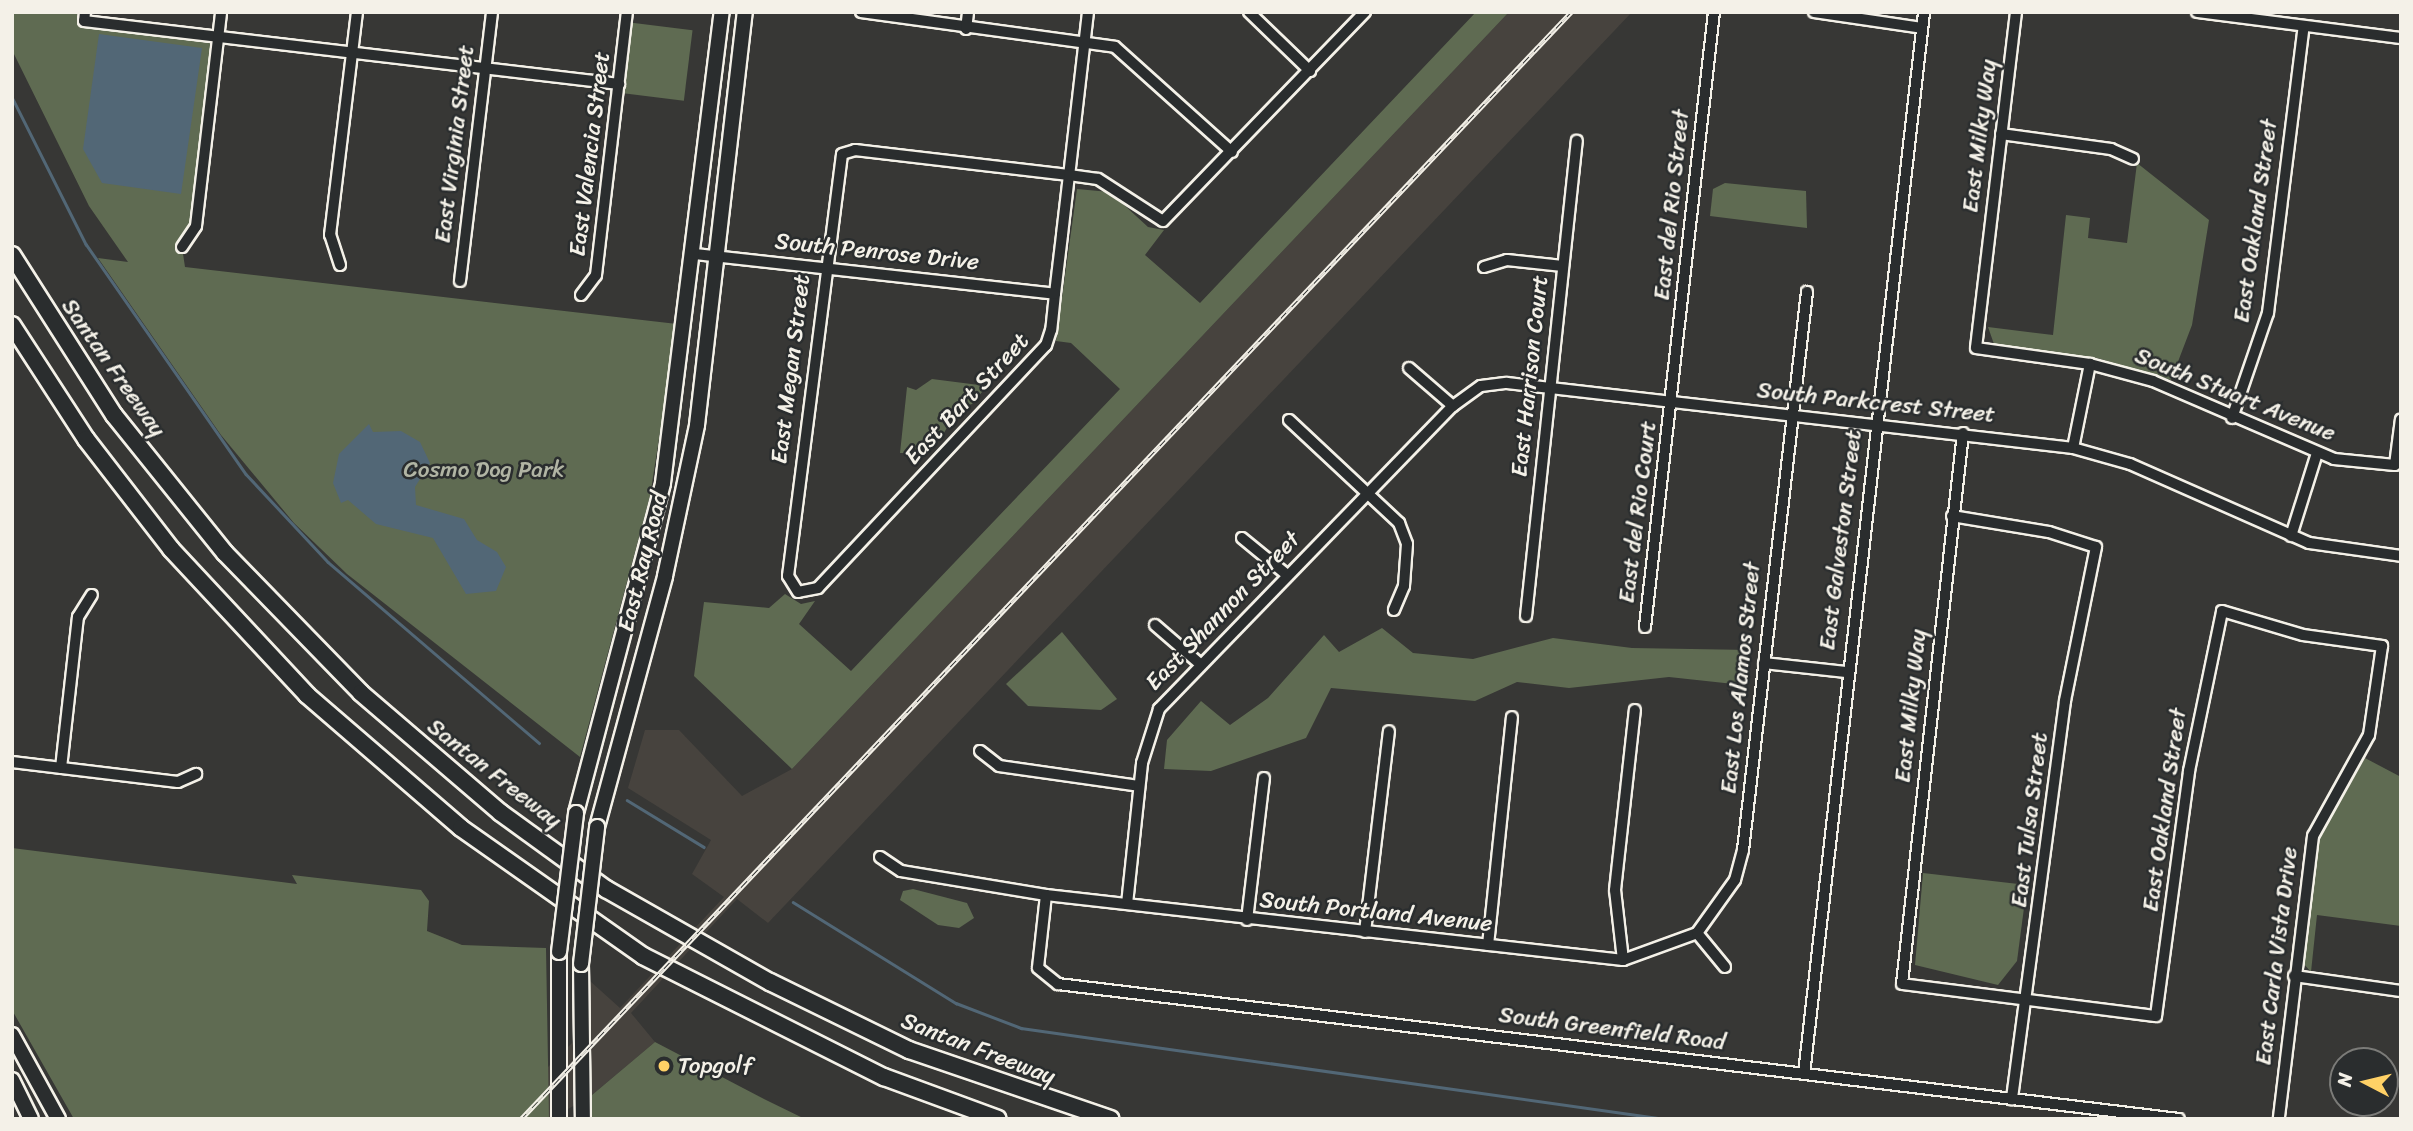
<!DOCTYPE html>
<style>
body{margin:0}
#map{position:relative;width:2413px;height:1131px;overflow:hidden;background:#373735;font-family:Sriracha,sans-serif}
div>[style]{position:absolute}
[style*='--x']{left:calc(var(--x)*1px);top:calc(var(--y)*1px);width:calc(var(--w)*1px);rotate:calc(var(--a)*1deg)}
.built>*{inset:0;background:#47433e}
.green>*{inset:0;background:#5f6b52;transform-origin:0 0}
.water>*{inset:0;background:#526776}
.stream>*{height:2.5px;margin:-1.25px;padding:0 1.25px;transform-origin:1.25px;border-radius:1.25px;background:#526776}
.roads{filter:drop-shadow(2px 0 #f4f1e8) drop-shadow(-2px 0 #f4f1e8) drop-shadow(0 2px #f4f1e8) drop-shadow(0 -2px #f4f1e8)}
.minor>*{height:10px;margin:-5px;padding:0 5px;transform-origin:5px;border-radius:5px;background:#2a2d2e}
.major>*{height:14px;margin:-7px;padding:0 7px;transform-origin:7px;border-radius:7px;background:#2a2d2e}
.highway>*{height:16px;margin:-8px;padding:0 8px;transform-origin:8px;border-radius:8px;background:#2a2d2e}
.rail>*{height:5px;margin-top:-2.5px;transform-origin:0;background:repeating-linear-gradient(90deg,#2a2d2e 0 8px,#f4f1e8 0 16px);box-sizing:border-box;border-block:2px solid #f4f1e8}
.bridges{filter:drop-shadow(2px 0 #f4f1e8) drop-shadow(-2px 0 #f4f1e8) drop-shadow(0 2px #f4f1e8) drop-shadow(0 -2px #f4f1e8)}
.major-bridge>*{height:14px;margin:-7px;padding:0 7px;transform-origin:7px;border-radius:7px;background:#2a2d2e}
.dots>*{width:19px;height:19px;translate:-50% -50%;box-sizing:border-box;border:4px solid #2a2d2e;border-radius:50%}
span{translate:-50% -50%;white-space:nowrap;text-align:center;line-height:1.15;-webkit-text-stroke:5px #2a2d2e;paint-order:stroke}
.street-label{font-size:23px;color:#f4f1e8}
.park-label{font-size:23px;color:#b1b5a4}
.poi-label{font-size:23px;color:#f4f1e8}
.left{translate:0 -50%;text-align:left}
.frame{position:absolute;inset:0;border:14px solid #f4f1e8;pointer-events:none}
.north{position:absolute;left:2329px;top:1047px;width:70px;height:70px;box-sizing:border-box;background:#2a2d2e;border:2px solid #7b7b78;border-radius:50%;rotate:277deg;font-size:19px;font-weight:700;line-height:28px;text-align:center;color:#f4f1e8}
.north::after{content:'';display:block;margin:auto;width:24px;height:32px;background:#ffd166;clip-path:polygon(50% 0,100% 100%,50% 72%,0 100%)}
</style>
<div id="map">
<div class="built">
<div style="clip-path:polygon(1509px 12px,1632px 12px,768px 923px,737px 899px,631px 1013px,655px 1042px,592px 1095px,551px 1119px,496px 1119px,589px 1026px,590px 981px,620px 1008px,724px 897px,692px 874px,711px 840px,628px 788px,645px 730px,679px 730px,742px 796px,792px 769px)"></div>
</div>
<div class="green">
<div style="clip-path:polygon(12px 12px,85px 12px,85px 20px,218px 36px,196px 226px,182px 247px,185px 267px,677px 324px,650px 496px,580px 757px,347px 574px,294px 523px,221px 435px,98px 258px,128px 262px,89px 206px,12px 50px)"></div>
<div style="clip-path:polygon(1476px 12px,1509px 12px,792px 769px,694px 676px,704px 602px,769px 608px,785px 594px,801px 604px,815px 601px,799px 624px,851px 671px,1120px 389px,1071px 343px,1056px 341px,1077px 189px,1110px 192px,1148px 227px,1164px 230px,1145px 255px,1200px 303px)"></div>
<div style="left:626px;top:22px;width:67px;height:71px;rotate:7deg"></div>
<div style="clip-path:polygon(2137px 163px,2209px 220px,2192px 325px,2171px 380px,2097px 358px,1995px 347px,1988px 327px,2053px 335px,2066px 215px,2090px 218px,2088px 238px,2127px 243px)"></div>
<div style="clip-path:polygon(1725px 183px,1806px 191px,1807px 228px,1710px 216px,1713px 189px)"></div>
<div style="clip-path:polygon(932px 379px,987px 386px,972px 404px,958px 408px,940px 440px,917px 453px,900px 453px,907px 387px,916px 390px)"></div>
<div style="clip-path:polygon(1382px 628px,1413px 653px,1473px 659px,1553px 638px,1632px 648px,1750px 650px,1743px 685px,1669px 677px,1569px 688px,1517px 682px,1475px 701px,1331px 688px,1306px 738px,1211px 771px,1164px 769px,1167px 740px,1201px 701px,1230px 725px,1268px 698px,1324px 635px,1339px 652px)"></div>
<div style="clip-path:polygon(1062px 632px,1117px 699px,1101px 710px,1028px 706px,1006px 684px)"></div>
<div style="clip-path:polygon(2365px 758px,2401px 777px,2401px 926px,2317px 915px,2311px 972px,2303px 963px,2319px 838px)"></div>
<div style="clip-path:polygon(12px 848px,297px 884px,292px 875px,421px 890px,429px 901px,427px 931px,462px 945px,546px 948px,549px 1119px,74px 1119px,12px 1010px)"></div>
<div style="clip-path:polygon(1923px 873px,2027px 885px,2017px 961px,1998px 985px,1915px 965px)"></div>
<div style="clip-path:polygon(913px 889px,967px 903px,974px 918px,959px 928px,938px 925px,900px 900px,903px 891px)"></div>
<div style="clip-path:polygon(655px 1042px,766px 1100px,805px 1119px,592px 1119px,592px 1095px)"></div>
</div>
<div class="water">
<div style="clip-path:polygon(99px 34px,202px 48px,181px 194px,102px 183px,83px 149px)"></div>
<div style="clip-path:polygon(369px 424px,373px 432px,401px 431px,420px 442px,430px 463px,415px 487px,416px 505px,464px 519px,477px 540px,497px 552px,506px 567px,496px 591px,466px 594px,433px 538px,376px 524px,348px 500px,341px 503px,333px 483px,339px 454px)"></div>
</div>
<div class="stream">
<div style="--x:12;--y:97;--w:165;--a:63.3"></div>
<div style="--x:86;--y:244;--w:280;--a:55.2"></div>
<div style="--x:246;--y:474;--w:120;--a:47"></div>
<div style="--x:328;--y:562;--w:278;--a:40.6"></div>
<div style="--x:627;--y:800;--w:90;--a:31.4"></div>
<div style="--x:793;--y:902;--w:192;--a:31.8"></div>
<div style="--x:956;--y:1003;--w:70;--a:21"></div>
<div style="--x:1021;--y:1028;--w:650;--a:8.04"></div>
</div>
<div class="roads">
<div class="minor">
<div style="--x:85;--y:12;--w:9;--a:96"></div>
<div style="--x:84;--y:21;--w:539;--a:6.72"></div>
<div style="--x:861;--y:12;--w:256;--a:7.8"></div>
<div style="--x:1115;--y:47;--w:157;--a:41.9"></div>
<div style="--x:1088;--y:12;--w:164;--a:96.6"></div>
<div style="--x:1069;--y:175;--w:60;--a:96.7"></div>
<div style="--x:1062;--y:235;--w:59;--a:96.8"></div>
<div style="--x:1055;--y:294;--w:36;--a:96"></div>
<div style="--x:1051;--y:330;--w:16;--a:108"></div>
<div style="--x:1046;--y:345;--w:333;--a:133.2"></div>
<div style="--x:818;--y:588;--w:20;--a:169"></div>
<div style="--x:798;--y:592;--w:19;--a:-122"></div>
<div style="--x:788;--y:576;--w:425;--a:-82.7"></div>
<div style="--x:842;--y:154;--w:14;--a:-17"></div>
<div style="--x:855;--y:150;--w:215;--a:6.7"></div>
<div style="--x:1069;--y:175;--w:29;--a:8"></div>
<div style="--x:1098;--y:179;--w:77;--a:32.9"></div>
<div style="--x:1163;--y:221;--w:291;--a:-46"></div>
<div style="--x:1249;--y:12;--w:85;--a:44"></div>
<div style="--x:1814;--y:12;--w:109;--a:8.4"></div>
<div style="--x:2016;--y:12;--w:338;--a:96.8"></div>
<div style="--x:1976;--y:348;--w:115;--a:8"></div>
<div style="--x:2090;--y:364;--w:65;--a:15.1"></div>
<div style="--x:2153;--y:381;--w:197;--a:23.3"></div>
<div style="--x:2334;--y:459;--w:61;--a:5.6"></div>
<div style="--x:2395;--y:465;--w:46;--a:-82.6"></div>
<div style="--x:2197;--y:12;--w:206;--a:7.3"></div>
<div style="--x:966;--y:29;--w:17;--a:-83"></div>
<div style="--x:2001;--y:134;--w:111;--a:7.8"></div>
<div style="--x:2111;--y:149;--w:24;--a:24"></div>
<div style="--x:182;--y:247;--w:25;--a:-56"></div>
<div style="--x:196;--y:226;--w:215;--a:-83.3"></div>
<div style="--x:695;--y:254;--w:362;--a:6.3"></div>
<div style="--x:340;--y:265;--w:32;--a:-108"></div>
<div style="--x:330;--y:235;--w:225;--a:-83.1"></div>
<div style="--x:1484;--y:267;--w:24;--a:-17"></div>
<div style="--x:1507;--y:260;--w:56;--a:6.1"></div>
<div style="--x:460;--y:281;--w:271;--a:-83.2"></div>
<div style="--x:581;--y:295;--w:25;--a:-53"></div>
<div style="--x:596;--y:275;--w:265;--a:-83.3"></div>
<div style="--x:1409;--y:368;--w:58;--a:40.8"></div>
<div style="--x:2232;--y:418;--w:111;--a:-71.1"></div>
<div style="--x:2268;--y:313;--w:289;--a:-82.9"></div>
<div style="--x:1289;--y:420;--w:151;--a:43.1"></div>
<div style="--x:1399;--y:523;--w:22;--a:69"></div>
<div style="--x:1407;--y:544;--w:42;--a:94.1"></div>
<div style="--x:1404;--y:586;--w:26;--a:113"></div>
<div style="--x:1963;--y:433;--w:554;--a:96.32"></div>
<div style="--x:1902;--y:984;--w:256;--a:7.2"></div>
<div style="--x:2156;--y:1016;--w:247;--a:-82.3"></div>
<div style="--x:2189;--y:771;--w:163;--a:-78.3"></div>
<div style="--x:2222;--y:611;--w:84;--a:16.5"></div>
<div style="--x:2303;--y:635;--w:80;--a:7.9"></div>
<div style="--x:2382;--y:646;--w:90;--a:98.3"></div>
<div style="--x:2369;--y:735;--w:115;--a:119"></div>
<div style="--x:2313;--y:836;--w:285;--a:96.9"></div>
<div style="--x:2073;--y:448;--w:86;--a:-78.6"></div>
<div style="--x:1952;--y:516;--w:98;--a:9.4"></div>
<div style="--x:2049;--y:532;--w:49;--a:17.7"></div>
<div style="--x:2096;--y:547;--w:157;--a:101.4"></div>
<div style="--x:2065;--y:701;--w:402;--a:97.6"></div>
<div style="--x:2291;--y:536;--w:87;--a:-72.6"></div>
<div style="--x:1242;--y:538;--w:57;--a:39.3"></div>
<div style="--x:1526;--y:616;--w:478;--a:-83.9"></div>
<div style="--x:1155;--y:625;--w:58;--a:40.8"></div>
<div style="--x:1645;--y:627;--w:619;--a:-83.6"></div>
<div style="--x:1764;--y:663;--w:82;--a:6.3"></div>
<div style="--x:980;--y:751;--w:24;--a:38"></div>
<div style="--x:999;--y:766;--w:141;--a:8.1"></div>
<div style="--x:12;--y:762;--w:167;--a:6.9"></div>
<div style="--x:178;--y:782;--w:20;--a:-24"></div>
<div style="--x:61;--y:768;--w:152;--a:-83.6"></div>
<div style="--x:78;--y:617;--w:26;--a:-58"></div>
<div style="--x:880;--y:857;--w:25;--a:34"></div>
<div style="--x:901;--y:871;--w:147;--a:9.4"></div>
<div style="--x:1046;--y:895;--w:581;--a:6.43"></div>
<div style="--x:1623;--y:960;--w:79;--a:-20"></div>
<div style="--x:1697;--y:933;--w:65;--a:-54.4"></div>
<div style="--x:1735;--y:880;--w:31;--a:-75"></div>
<div style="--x:1743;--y:850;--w:562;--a:-83.46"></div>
<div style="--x:1046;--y:895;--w:73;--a:96.3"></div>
<div style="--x:1038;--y:968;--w:26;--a:39"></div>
<div style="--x:1058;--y:984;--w:1129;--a:6.87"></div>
<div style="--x:1127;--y:904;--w:142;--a:-83.9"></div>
<div style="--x:1142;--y:763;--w:57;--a:-72.5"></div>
<div style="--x:1159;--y:709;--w:422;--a:-45.9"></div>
<div style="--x:1453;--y:406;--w:34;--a:-36"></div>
<div style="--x:1481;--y:386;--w:26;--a:-7"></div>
<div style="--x:1507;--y:383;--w:570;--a:6.55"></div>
<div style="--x:2073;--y:448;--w:59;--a:15.7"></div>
<div style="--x:2130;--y:464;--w:196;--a:23.8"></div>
<div style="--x:2309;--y:543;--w:93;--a:8"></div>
<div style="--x:1247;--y:920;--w:143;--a:-83.2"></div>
<div style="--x:1365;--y:932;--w:202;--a:-83.2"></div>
<div style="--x:1697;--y:933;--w:44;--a:50.5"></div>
<div style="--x:1488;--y:945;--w:229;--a:-84"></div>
<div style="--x:1623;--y:960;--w:70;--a:-96.5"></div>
<div style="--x:1615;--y:890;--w:181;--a:-83.7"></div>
<div style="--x:2294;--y:976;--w:108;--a:8"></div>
<div style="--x:1804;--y:1074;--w:1069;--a:-83.55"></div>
</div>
<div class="major">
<div style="--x:576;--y:813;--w:341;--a:-75.2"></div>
<div style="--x:663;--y:483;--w:475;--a:-82.9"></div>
<div style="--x:597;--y:827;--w:260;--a:-74.8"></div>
<div style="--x:665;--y:576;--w:154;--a:-78"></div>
<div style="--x:697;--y:425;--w:416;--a:-83.4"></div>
<div style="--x:581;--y:964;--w:155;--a:89.3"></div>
<div style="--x:12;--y:1035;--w:96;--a:61.3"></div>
<div style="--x:12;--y:1080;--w:43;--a:64"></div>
<div style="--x:559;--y:1119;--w:167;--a:-90"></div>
</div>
<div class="highway">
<div style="--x:12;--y:255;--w:190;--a:57.5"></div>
<div style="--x:114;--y:415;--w:177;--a:51.2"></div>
<div style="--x:225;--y:553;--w:195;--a:45.8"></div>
<div style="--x:361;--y:693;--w:184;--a:40.6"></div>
<div style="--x:501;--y:813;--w:130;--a:35.9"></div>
<div style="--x:606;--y:889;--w:189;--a:29.6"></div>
<div style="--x:770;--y:982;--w:155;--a:26.1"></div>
<div style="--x:909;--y:1050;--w:213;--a:18.9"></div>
<div style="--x:12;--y:325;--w:136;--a:57"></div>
<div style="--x:86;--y:439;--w:139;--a:52.3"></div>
<div style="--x:171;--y:549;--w:200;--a:47"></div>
<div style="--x:307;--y:695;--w:203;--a:40.8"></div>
<div style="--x:461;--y:828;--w:223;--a:35.1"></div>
<div style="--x:643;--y:956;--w:270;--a:26.7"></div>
<div style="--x:884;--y:1077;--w:121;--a:20.2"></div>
</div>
</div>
<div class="rail">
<div style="--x:521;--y:1119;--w:1526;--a:-46.51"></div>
</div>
<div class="bridges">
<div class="major-bridge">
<div style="--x:559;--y:952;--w:140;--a:-83"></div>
<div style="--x:581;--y:964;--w:138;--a:-83.3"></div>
</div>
</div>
<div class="dots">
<div style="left:664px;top:1066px;background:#ffd166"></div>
</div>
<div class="street-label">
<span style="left:1980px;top:136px;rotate:-83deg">East Milky Way</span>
<span style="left:455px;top:144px;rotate:-83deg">East Virginia Street</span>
<span style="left:590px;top:154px;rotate:-83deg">East Valencia Street</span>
<span style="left:1672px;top:205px;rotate:-84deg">East del Rio Street</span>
<span style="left:2256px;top:221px;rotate:-82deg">East Oakland Street</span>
<span style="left:877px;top:252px;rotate:6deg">South Penrose Drive</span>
<span style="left:113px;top:368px;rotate:55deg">Santan Freeway</span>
<span style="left:791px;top:369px;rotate:-83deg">East Megan Street</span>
<span style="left:1530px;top:376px;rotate:-84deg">East Harrison Court</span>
<span style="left:2235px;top:395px;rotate:22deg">South Stuart Avenue</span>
<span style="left:967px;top:399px;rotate:-47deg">East Bart Street</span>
<span style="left:1876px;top:403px;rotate:6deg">South Parkcrest Street</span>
<span style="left:1638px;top:512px;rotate:-83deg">East del Rio Court</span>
<span style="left:1841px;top:540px;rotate:-83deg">East Galveston Street</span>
<span style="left:643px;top:562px;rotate:-76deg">East Ray Road</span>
<span style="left:1223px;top:611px;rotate:-46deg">East Shannon Street</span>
<span style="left:1741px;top:678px;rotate:-84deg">East Los Alamos Street</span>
<span style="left:1911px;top:706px;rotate:-84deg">East Milky Way</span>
<span style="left:494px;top:774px;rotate:38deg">Santan Freeway</span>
<span style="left:2165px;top:810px;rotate:-82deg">East Oakland Street</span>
<span style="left:2030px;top:820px;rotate:-83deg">East Tulsa Street</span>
<span style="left:1376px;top:912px;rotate:6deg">South Portland Avenue</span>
<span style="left:2277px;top:956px;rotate:-83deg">East Carla Vista Drive</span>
<span style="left:1612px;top:1029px;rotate:7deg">South Greenfield Road</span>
<span style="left:978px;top:1049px;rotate:21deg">Santan Freeway</span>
</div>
<div class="park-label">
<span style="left:484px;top:470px">Cosmo Dog Park</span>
</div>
<div class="poi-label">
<span class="left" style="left:678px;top:1066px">Topgolf</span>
</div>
<div class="frame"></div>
<div class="north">N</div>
</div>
